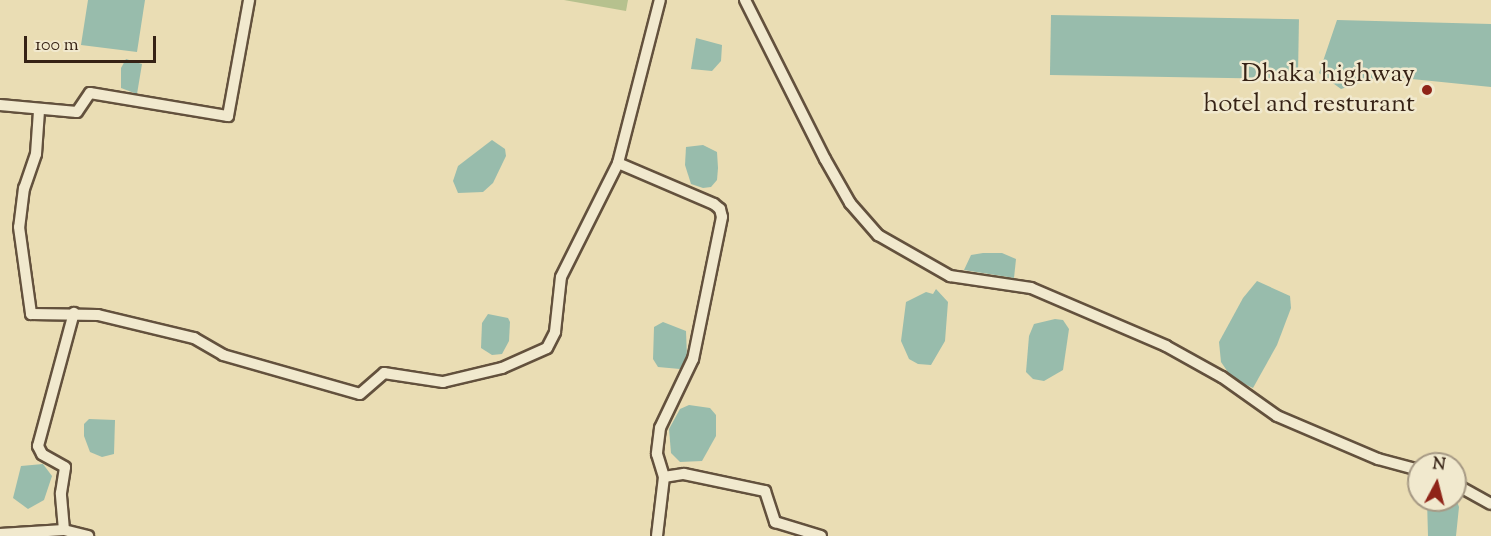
<!DOCTYPE html>
<style>
body{margin:0}
#map{position:relative;width:1491px;height:536px;overflow:hidden;background:#eaddb4;font-family:"Sorts Mill Goudy",serif}
div>[style]{position:absolute}
[style*='--x']{left:calc(var(--x)*1px);top:calc(var(--y)*1px);width:calc(var(--w)*1px);rotate:calc(var(--a)*1deg)}
.green>*{inset:0;background:#b6c18e}
.water>*{inset:0;background:#98bcac;transform-origin:0 0}
.roads{filter:drop-shadow(2px 0 #63513d) drop-shadow(-2px 0 #63513d) drop-shadow(0 2px #63513d) drop-shadow(0 -2px #63513d)}
.street>*{height:10px;margin:-5px;padding:0 5px;transform-origin:5px;border-radius:5px;background:#f1e9ce}
.dots>*{width:16px;height:16px;translate:-50% -50%;box-sizing:border-box;border:3px solid #f1e9ce;border-radius:50%}
span{translate:-50% -50%;white-space:nowrap;text-align:center;line-height:1.15;-webkit-text-stroke:5px #f1e9ce;paint-order:stroke}
.poi-label{font-size:26px;color:#362215}
.right{translate:-100% -50%;text-align:right}
.north{position:absolute;left:1407px;top:452px;width:60px;height:60px;box-sizing:border-box;background:#f1e9ce;border:2px solid #a69984;border-radius:50%;rotate:7deg;font-size:16px;font-weight:700;line-height:24px;text-align:center;color:#362215}
.north::after{content:'';display:block;margin:auto;width:21px;height:27px;background:#8f2418;clip-path:polygon(50% 0,100% 100%,50% 72%,0 100%)}
.scale{position:absolute;left:24px;top:36px;width:132px;height:27px;box-sizing:border-box;border:3px solid #362215;border-top:0;padding-left:8px;font-size:18px;line-height:21px;white-space:nowrap;color:#362215;-webkit-text-stroke:4px #f1e9ce;paint-order:stroke}
</style>
<div id="map">
<div class="green">
<div style="clip-path:polygon(564px 0,628px 0,626px 11px)"></div>
</div>
<div class="water">
<div style="clip-path:polygon(88px 0,145px 0,137px 52px,81px 45px)"></div>
<div style="left:1051px;top:15px;width:248px;height:60px;rotate:1deg"></div>
<div style="clip-path:polygon(1337px 20px,1491px 24px,1491px 87px,1382px 76px,1341px 89px,1319px 73px)"></div>
<div style="clip-path:polygon(696px 38px,722px 45px,721px 61px,712px 71px,691px 69px)"></div>
<div style="clip-path:polygon(126px 59px,142px 64px,137px 94px,121px 88px,121px 68px)"></div>
<div style="clip-path:polygon(492px 140px,505px 149px,506px 156px,493px 183px,483px 192px,458px 193px,453px 181px,458px 166px)"></div>
<div style="clip-path:polygon(703px 145px,717px 152px,718px 168px,717px 180px,711px 187px,703px 188px,691px 184px,685px 165px,686px 147px)"></div>
<div style="clip-path:polygon(983px 253px,1002px 253px,1016px 259px,1014px 278px,964px 270px,971px 255px)"></div>
<div style="clip-path:polygon(1257px 281px,1290px 296px,1291px 308px,1277px 345px,1253px 388px,1232px 378px,1221px 362px,1219px 342px,1243px 298px)"></div>
<div style="clip-path:polygon(936px 289px,948px 302px,945px 341px,931px 365px,918px 364px,909px 359px,901px 341px,906px 302px,926px 292px,933px 294px)"></div>
<div style="clip-path:polygon(488px 314px,508px 318px,510px 322px,509px 341px,502px 354px,492px 355px,481px 348px,482px 323px)"></div>
<div style="clip-path:polygon(1055px 319px,1063px 320px,1069px 329px,1063px 370px,1044px 381px,1033px 379px,1026px 372px,1029px 336px,1034px 324px)"></div>
<div style="clip-path:polygon(663px 322px,686px 331px,687px 357px,680px 369px,658px 367px,653px 359px,654px 327px)"></div>
<div style="clip-path:polygon(689px 405px,710px 408px,716px 415px,716px 436px,702px 461px,680px 462px,671px 453px,669px 429px,680px 409px)"></div>
<div style="clip-path:polygon(89px 419px,115px 420px,114px 454px,102px 457px,90px 452px,84px 436px,84px 424px)"></div>
<div style="clip-path:polygon(43px 464px,52px 476px,44px 500px,28px 509px,13px 498px,21px 466px)"></div>
<div style="clip-path:polygon(1455px 495px,1459px 507px,1456px 536px,1428px 536px,1427px 500px,1455px 500px)"></div>
</div>
<div class="roads">
<div class="street">
<div style="--x:745;--y:0;--w:178;--a:63.3"></div>
<div style="--x:825;--y:159;--w:51;--a:60.4"></div>
<div style="--x:850;--y:203;--w:43;--a:48.8"></div>
<div style="--x:878;--y:235;--w:83;--a:29.7"></div>
<div style="--x:950;--y:276;--w:82;--a:8.4"></div>
<div style="--x:1031;--y:288;--w:147;--a:23.2"></div>
<div style="--x:1166;--y:346;--w:64;--a:29"></div>
<div style="--x:1222;--y:377;--w:67;--a:35.3"></div>
<div style="--x:1277;--y:416;--w:110;--a:23.1"></div>
<div style="--x:1378;--y:459;--w:42;--a:15"></div>
<div style="--x:0;--y:105;--w:77;--a:5.2"></div>
<div style="--x:77;--y:112;--w:23;--a:-56"></div>
<div style="--x:90;--y:93;--w:140;--a:9.5"></div>
<div style="--x:228;--y:116;--w:118;--a:-79.7"></div>
<div style="--x:39;--y:111;--w:43;--a:94"></div>
<div style="--x:36;--y:154;--w:36;--a:109"></div>
<div style="--x:24;--y:188;--w:39;--a:97"></div>
<div style="--x:19;--y:227;--w:88;--a:82.1"></div>
<div style="--x:31;--y:314;--w:67;--a:0.9"></div>
<div style="--x:98;--y:315;--w:99;--a:13.5"></div>
<div style="--x:194;--y:338;--w:34;--a:30"></div>
<div style="--x:223;--y:355;--w:142;--a:15.9"></div>
<div style="--x:360;--y:394;--w:32;--a:-41"></div>
<div style="--x:384;--y:373;--w:60;--a:8.7"></div>
<div style="--x:443;--y:382;--w:61;--a:-13.3"></div>
<div style="--x:502;--y:368;--w:49;--a:-24"></div>
<div style="--x:547;--y:348;--w:18;--a:-63"></div>
<div style="--x:555;--y:332;--w:55;--a:-83.8"></div>
<div style="--x:561;--y:277;--w:127;--a:-63.4"></div>
<div style="--x:618;--y:163;--w:168;--a:-75.6"></div>
<div style="--x:618;--y:163;--w:104;--a:23.1"></div>
<div style="--x:714;--y:204;--w:8;--a:40"></div>
<div style="--x:720;--y:209;--w:8;--a:76"></div>
<div style="--x:722;--y:217;--w:145;--a:101.5"></div>
<div style="--x:693;--y:359;--w:76;--a:115.6"></div>
<div style="--x:660;--y:428;--w:26;--a:97"></div>
<div style="--x:657;--y:454;--w:24;--a:73"></div>
<div style="--x:664;--y:477;--w:59;--a:96.8"></div>
<div style="--x:664;--y:477;--w:20;--a:-9"></div>
<div style="--x:684;--y:474;--w:83;--a:11.9"></div>
<div style="--x:765;--y:491;--w:33;--a:72"></div>
<div style="--x:775;--y:522;--w:48;--a:16.9"></div>
<div style="--x:1455;--y:484;--w:41;--a:29.1"></div>
<div style="--x:64;--y:530;--w:37;--a:-95"></div>
<div style="--x:61;--y:493;--w:26;--a:-81"></div>
<div style="--x:65;--y:467;--w:26;--a:-151"></div>
<div style="--x:42;--y:454;--w:9;--a:-117"></div>
<div style="--x:38;--y:446;--w:138;--a:-74.9"></div>
<div style="--x:0;--y:534;--w:64;--a:-3.6"></div>
<div style="--x:64;--y:530;--w:25;--a:14"></div>
</div>
</div>
<div class="dots">
<div style="left:1427px;top:90px;background:#8f2418"></div>
</div>
<div class="poi-label">
<span class="right" style="left:1415px;top:90px">Dhaka highway<br>hotel and resturant</span>
</div>
<div class="north">N</div>
<div class="scale">100 m</div>
</div>
